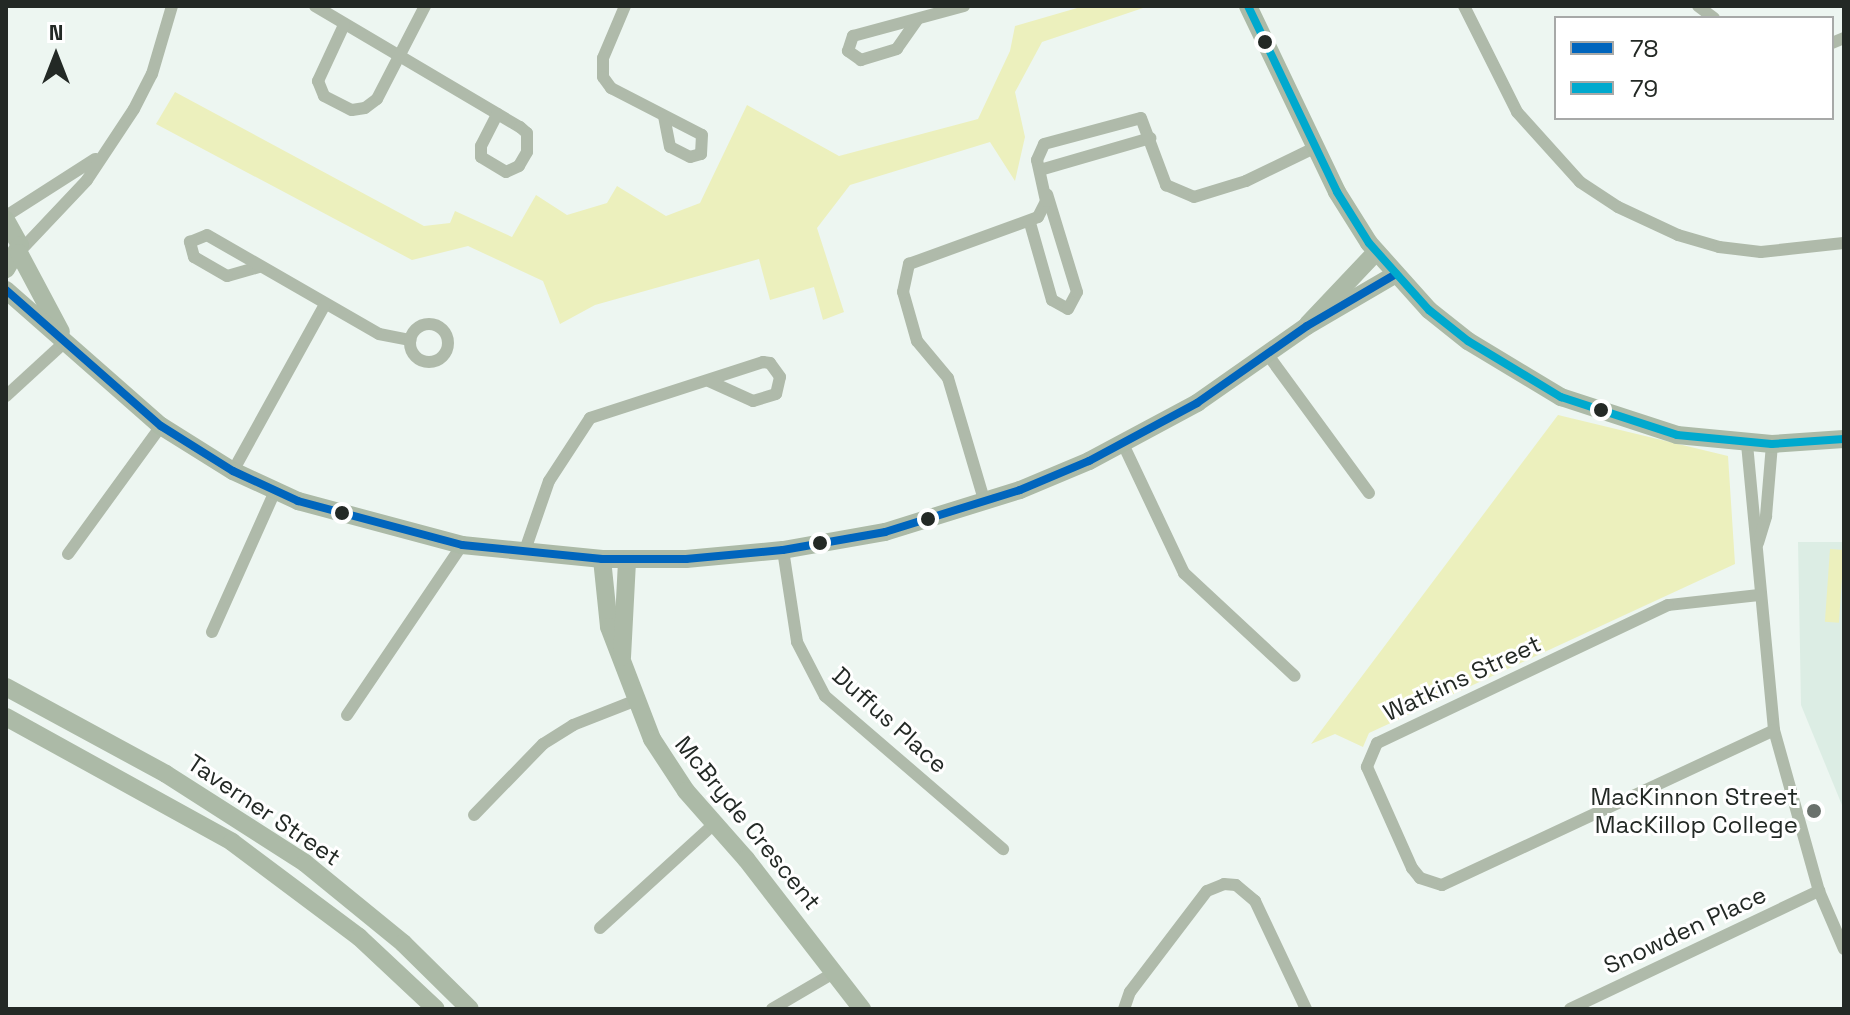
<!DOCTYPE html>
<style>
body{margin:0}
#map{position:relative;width:1850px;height:1015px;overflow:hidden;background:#edf6f1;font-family:"Space Grotesk",sans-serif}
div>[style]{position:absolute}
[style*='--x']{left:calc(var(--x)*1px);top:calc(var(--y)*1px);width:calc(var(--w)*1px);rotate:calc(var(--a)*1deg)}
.built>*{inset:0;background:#dcede4}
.green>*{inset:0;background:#ecf0bd;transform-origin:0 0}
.street>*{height:12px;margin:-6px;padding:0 6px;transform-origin:6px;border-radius:6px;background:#afbaaa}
.street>.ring{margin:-6px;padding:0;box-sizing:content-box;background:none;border:12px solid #afbaaa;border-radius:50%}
.secondary>*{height:18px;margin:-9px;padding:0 9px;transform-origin:9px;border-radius:9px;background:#acbaa7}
.bus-1>*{height:8px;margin:-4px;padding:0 4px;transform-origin:4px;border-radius:4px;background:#0065bd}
.bus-2>*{height:8px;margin:-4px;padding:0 4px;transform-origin:4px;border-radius:4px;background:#00a9ce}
.dots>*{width:22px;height:22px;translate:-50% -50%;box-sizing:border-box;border:4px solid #fff;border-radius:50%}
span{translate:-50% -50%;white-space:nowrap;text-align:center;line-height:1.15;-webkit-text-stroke:6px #fff;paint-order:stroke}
.street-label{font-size:24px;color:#232925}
.poi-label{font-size:24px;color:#232925}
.right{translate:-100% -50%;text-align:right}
.frame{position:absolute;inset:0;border:8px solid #232925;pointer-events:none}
.legend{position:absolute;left:1554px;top:16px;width:280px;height:104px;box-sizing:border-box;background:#fff;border:2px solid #a7a9a8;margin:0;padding:10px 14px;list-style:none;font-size:24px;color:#232925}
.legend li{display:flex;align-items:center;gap:16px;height:40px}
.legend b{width:40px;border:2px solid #a7a9a8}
.north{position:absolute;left:16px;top:16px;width:80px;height:80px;-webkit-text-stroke:6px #fff;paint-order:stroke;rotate:0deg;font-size:22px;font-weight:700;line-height:32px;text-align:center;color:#232925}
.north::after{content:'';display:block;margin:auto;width:28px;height:36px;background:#232925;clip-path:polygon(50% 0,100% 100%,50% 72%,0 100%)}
</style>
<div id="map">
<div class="built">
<div style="clip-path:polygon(1798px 542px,1844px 542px,1844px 810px,1801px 705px)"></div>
</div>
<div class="green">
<div style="clip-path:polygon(1084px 6px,1149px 6px,1042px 42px,1015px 92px,1025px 137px,1015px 181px,990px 142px,850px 185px,817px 228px,844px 312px,823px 320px,814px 287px,770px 300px,759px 259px,595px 305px,560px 324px,543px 281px,468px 246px,412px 260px,156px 124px,175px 92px,424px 226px,450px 223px,455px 211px,512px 237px,536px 195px,567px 215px,607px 203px,617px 186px,666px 216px,700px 203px,747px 105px,839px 156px,978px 119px,1010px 51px,1015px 26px)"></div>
<div style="clip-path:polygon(1558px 415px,1728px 456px,1735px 564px,1369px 733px,1363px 747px,1335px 734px,1311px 744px)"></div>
<div style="left:1830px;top:549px;width:14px;height:73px;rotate:4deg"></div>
</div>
<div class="street">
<div style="--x:315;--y:6;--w:238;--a:30.6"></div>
<div style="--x:520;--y:127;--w:9;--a:41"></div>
<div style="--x:527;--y:133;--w:19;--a:90"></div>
<div style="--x:527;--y:152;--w:16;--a:120"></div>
<div style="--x:519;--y:166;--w:14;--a:155"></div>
<div style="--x:506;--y:172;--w:29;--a:-149"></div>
<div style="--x:481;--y:157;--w:11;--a:-90"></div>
<div style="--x:481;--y:146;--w:36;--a:-63"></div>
<div style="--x:625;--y:6;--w:56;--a:112.9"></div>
<div style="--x:603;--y:58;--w:19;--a:90"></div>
<div style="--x:603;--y:77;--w:14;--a:54"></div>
<div style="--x:611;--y:88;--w:102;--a:27.3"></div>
<div style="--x:702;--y:135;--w:19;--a:93"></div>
<div style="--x:701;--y:154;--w:11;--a:165"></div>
<div style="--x:690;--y:157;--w:22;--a:-153"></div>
<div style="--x:670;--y:147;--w:31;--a:-101"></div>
<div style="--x:1464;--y:6;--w:119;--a:63.4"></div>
<div style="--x:1517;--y:112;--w:94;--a:48"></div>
<div style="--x:1580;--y:182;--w:45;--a:33.3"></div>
<div style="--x:1618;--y:207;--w:66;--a:25"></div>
<div style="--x:1678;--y:235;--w:43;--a:16.3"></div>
<div style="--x:1719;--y:247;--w:42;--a:6.8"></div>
<div style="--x:1761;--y:252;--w:83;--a:-6.2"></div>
<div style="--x:1698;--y:6;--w:20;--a:37"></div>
<div style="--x:917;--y:20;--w:35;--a:125"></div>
<div style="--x:897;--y:49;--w:38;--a:163"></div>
<div style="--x:861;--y:60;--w:16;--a:-145"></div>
<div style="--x:848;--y:51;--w:16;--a:-72"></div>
<div style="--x:853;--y:36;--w:115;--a:-15.1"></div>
<div style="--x:344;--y:25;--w:62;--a:114.9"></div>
<div style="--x:318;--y:81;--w:16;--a:68"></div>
<div style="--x:324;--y:96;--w:31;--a:27"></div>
<div style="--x:352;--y:110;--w:13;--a:-9"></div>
<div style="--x:365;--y:108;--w:15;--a:-37"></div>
<div style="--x:377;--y:99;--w:105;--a:-62.7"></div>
<div style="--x:1832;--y:43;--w:13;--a:-23"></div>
<div style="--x:1040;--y:170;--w:115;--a:-16.2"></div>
<div style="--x:6;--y:216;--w:106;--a:-32.6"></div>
<div style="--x:1030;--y:223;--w:80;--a:74.1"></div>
<div style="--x:1052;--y:300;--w:18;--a:29"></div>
<div style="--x:1068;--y:309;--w:19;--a:-62"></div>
<div style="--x:1077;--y:292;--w:102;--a:-107"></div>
<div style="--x:19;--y:252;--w:99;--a:-46.6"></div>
<div style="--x:87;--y:180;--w:85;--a:-56.5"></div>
<div style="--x:134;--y:109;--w:39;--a:-63"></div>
<div style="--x:152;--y:74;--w:71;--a:-73.6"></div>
<div style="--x:259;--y:267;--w:33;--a:164"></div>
<div style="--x:227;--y:276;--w:38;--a:-150"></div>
<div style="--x:194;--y:257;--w:16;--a:-105"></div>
<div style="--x:190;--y:242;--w:18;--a:-22"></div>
<div style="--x:207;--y:235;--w:198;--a:29.9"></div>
<div style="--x:379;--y:334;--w:32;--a:11"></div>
<div class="ring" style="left:410px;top:324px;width:26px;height:26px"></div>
<div style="--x:1268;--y:355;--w:171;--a:53.8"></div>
<div style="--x:6;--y:396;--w:81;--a:-42.5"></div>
<div style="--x:1123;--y:444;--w:143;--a:64.7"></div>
<div style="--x:1184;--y:573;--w:151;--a:42.9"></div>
<div style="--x:1747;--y:444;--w:287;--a:84.6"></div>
<div style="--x:1774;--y:730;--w:167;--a:74.4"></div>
<div style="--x:1819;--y:891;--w:63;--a:66.7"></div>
<div style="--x:233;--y:471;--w:191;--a:-61.1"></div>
<div style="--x:985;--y:503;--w:130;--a:-106.5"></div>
<div style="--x:948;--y:378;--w:48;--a:-130"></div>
<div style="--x:917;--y:341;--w:51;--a:-105.9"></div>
<div style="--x:903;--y:292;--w:29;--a:-78"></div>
<div style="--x:909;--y:264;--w:137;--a:-20"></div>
<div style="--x:1038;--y:217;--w:18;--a:-63"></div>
<div style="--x:1046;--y:201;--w:42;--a:-102.4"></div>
<div style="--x:1037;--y:160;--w:17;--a:-66"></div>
<div style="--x:1044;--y:144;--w:100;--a:-15"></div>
<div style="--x:1141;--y:118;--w:72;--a:69.5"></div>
<div style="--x:1166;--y:185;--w:30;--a:23"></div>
<div style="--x:1194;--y:197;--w:54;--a:-17.1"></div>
<div style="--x:1246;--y:181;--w:76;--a:-25.9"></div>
<div style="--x:1758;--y:543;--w:28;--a:-73"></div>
<div style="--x:1766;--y:516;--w:72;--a:-85.2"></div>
<div style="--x:783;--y:550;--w:93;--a:81.3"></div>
<div style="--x:797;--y:642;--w:61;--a:62.6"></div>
<div style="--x:825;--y:696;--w:235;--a:40.7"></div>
<div style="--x:524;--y:553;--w:76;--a:-70.9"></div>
<div style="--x:549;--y:481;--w:75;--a:-56.9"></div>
<div style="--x:590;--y:418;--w:182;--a:-17.9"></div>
<div style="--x:763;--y:362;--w:7;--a:8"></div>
<div style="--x:770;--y:363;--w:17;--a:54"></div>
<div style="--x:780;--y:377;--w:17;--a:103"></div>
<div style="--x:776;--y:394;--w:24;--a:163"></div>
<div style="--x:753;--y:401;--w:48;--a:-155.6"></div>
<div style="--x:68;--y:554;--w:158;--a:-54"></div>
<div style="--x:1759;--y:595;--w:92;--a:173.7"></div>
<div style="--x:1668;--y:605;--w:322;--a:154.6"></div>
<div style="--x:1377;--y:743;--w:26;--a:113"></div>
<div style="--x:1367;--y:767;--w:111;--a:66"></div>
<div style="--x:1412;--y:868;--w:13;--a:51"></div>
<div style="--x:1420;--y:878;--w:23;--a:18"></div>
<div style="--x:1442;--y:885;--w:366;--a:-25"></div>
<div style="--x:212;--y:632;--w:154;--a:-65.9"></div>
<div style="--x:347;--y:715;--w:205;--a:-55.9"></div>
<div style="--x:474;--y:815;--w:99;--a:-45.8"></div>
<div style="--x:543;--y:744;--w:36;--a:-32"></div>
<div style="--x:573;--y:725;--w:66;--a:-21.5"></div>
<div style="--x:600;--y:928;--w:156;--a:-42.4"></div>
<div style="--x:772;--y:1009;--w:73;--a:-30.4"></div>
<div style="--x:1124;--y:1009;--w:18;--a:-71"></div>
<div style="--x:1130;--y:992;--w:127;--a:-52.7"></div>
<div style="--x:1207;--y:891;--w:18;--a:-22"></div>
<div style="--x:1224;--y:884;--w:12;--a:5"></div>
<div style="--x:1236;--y:885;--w:25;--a:40"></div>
<div style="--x:1255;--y:901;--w:119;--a:64.7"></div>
<div style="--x:1570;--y:1009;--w:276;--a:-25.4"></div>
</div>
<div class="secondary">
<div style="--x:1248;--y:6;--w:206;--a:64.4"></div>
<div style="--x:1337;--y:192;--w:60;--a:57.9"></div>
<div style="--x:1369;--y:243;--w:90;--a:48.2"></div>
<div style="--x:1429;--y:310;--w:50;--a:38.5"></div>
<div style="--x:1468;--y:341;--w:109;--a:31.1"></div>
<div style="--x:1561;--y:397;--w:122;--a:18.1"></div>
<div style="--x:1677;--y:435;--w:95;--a:5.4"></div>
<div style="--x:1772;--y:444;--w:72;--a:-4"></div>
<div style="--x:6;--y:220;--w:29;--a:61"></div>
<div style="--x:20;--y:245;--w:28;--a:120"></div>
<div style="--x:19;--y:253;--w:89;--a:62"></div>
<div style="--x:6;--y:290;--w:206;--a:41.3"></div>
<div style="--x:161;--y:426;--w:85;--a:32"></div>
<div style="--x:233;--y:471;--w:72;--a:24.8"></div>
<div style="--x:298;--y:501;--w:170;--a:15"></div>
<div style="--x:462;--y:545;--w:141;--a:5.7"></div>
<div style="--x:602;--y:559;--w:84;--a:0"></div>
<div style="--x:686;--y:559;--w:97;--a:-5.3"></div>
<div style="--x:783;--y:550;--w:104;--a:-10"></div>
<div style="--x:885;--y:532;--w:141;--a:-17.3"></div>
<div style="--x:1020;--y:490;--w:75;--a:-22.8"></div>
<div style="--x:1089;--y:461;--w:123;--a:-28.2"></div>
<div style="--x:1197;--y:403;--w:134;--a:-35"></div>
<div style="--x:1307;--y:326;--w:103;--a:-30.3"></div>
<div style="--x:1308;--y:324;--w:99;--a:-46.6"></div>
<div style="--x:602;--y:559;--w:68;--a:84.1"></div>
<div style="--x:609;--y:627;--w:120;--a:69"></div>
<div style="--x:652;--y:739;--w:62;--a:56.8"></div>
<div style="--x:686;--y:791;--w:91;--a:48.6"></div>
<div style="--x:746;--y:859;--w:190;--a:52.3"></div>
<div style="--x:622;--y:657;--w:97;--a:-87"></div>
<div style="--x:6;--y:687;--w:182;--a:28.5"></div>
<div style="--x:166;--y:774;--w:165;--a:32.6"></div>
<div style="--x:305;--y:863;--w:127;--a:39.2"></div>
<div style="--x:403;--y:943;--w:94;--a:44.6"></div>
<div style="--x:6;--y:717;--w:258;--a:28.9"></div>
<div style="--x:232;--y:842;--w:159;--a:36.8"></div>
<div style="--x:359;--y:937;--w:105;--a:43.1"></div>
</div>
<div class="bus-1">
<div style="--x:6;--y:290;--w:206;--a:41.3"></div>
<div style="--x:161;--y:426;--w:85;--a:32"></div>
<div style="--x:233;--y:471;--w:72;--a:24.8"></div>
<div style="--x:298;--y:501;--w:170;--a:15"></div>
<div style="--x:462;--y:545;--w:141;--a:5.7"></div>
<div style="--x:602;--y:559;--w:84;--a:0"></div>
<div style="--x:686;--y:559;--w:97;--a:-5.3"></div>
<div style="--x:783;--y:550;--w:104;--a:-10"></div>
<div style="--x:885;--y:532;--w:141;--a:-17.3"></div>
<div style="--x:1020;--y:490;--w:75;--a:-22.8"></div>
<div style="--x:1089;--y:461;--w:123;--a:-28.2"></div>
<div style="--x:1197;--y:403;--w:134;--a:-35"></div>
<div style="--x:1307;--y:326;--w:103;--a:-30.3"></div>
</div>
<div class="bus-2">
<div style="--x:1248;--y:6;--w:206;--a:64.4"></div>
<div style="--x:1337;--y:192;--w:60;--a:57.9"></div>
<div style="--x:1369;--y:243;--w:90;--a:48.2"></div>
<div style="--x:1429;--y:310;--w:50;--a:38.5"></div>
<div style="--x:1468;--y:341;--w:109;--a:31.1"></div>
<div style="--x:1561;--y:397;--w:122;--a:18.1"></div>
<div style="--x:1677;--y:435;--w:95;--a:5.4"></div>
<div style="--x:1772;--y:444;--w:72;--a:-4"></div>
</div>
<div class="dots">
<div style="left:1265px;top:42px;background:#232925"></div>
<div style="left:1601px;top:410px;background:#232925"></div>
<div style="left:342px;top:513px;background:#232925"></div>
<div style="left:928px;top:519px;background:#232925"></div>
<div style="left:820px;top:543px;background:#232925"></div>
<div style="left:1814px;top:811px;background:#6a716c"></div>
</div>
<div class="street-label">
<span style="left:1462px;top:678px;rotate:-25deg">Watkins Street</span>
<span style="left:890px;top:720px;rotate:42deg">Duffus Place</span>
<span style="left:264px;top:810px;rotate:34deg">Taverner Street</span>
<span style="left:748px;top:823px;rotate:51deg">McBryde Crescent</span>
<span style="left:1685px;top:930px;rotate:-25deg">Snowden Place</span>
</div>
<div class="poi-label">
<span class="right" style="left:1798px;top:811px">MacKinnon Street<br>MacKillop College</span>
</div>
<div class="frame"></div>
<ul class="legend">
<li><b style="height:10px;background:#0065bd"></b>78</li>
<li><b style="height:10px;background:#00a9ce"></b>79</li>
</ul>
<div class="north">N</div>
</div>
